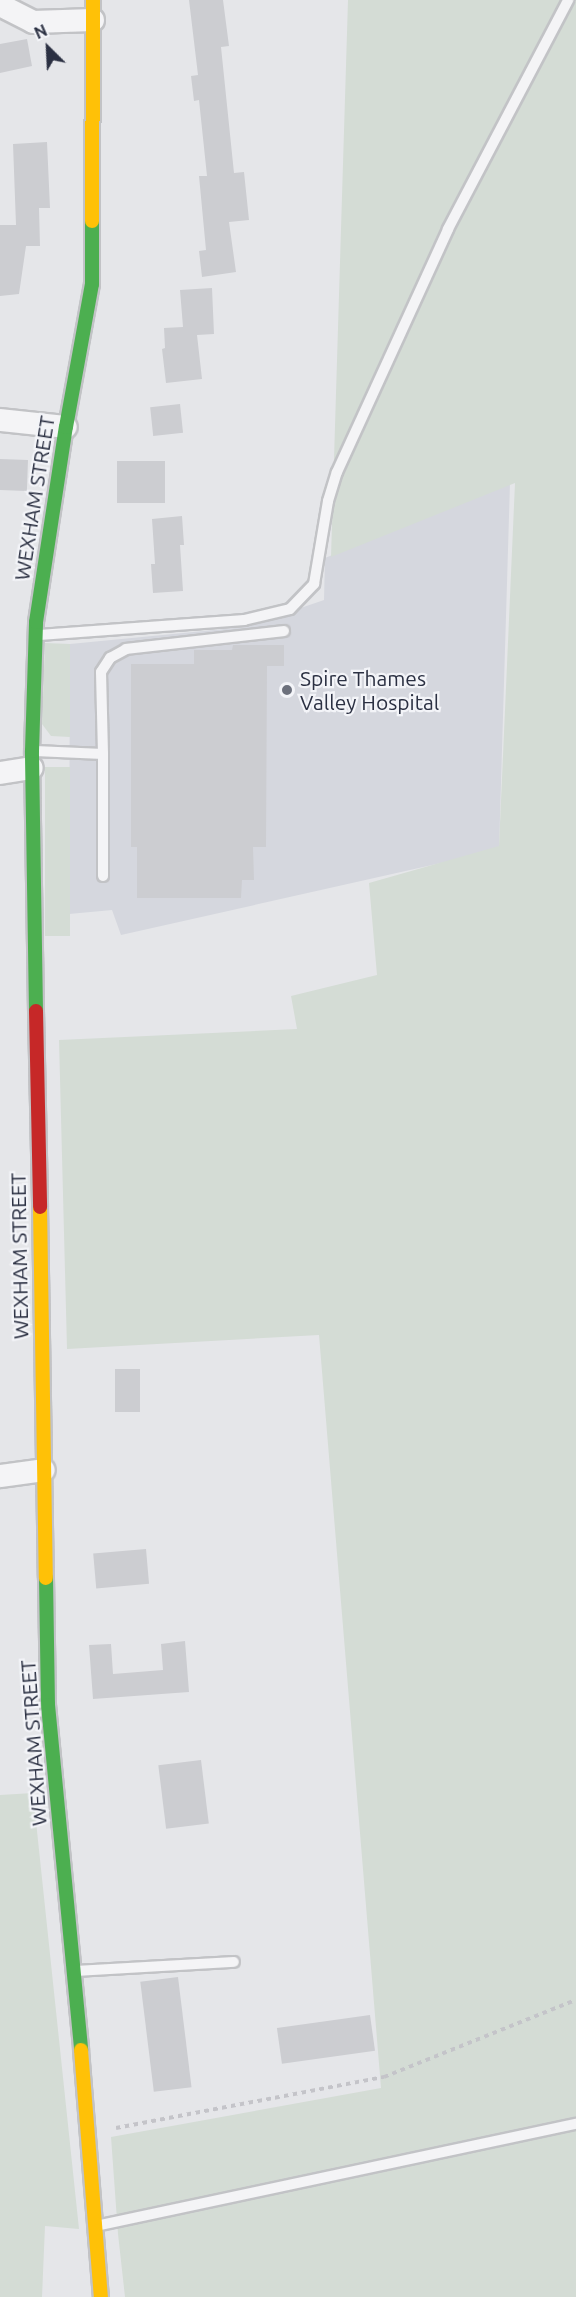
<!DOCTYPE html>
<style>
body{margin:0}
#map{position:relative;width:576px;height:2297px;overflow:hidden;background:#e5e6e9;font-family:Ubuntu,sans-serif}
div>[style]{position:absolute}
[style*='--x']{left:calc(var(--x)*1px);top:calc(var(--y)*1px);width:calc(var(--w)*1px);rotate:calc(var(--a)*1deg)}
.built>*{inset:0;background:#d5d7de}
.green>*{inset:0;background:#d4dcd5;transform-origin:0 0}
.building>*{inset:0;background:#cccdd1;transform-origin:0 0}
.path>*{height:4px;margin-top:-2px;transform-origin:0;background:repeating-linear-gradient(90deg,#c4c4c9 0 4.5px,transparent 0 9px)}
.roads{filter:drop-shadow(2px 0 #c2c3c6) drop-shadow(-2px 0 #c2c3c6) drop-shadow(0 2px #c2c3c6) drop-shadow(0 -2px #c2c3c6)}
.lane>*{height:10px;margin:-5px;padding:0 5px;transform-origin:5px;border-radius:5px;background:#f4f4f6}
.street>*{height:22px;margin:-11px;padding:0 11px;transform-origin:11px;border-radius:11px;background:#f4f4f6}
.fast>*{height:14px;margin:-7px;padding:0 7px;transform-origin:7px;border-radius:7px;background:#4caf50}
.slow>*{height:14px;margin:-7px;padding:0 7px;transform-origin:7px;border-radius:7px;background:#ffc107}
.jam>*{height:14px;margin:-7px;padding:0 7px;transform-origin:7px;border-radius:7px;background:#c62828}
.dots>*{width:16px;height:16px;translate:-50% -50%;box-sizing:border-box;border:3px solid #f3f4f8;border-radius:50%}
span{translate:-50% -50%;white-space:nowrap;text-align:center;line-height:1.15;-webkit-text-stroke:4.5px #f3f4f8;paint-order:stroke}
.street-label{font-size:21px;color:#2b3042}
.poi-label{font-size:21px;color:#2b3042}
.left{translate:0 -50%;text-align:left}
.north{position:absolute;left:18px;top:18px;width:60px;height:60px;-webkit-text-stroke:4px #f3f4f8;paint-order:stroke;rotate:336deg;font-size:16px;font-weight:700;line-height:24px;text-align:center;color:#2b3042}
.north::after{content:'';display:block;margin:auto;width:21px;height:27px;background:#2b3042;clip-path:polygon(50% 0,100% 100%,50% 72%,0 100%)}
</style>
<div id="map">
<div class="built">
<div style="clip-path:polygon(510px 483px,499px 850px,121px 935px,112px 910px,69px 914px,70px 644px,245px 627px,324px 600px,325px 558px)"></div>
</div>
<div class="green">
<div style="clip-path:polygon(348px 0,576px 0,576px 2297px,125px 2297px,118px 2234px,111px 2137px,381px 2088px,319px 1335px,67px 1349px,59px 1040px,297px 1029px,291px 996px,377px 975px,369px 883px,499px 846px,515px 483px,331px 557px)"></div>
<div style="clip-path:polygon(45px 643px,70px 644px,70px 737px,51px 736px,42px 724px)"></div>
<div style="left:70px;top:767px;width:169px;height:25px;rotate:90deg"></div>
<div style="clip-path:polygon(33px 1793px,79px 2229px,45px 2226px,42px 2297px,0 2297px,0 1795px)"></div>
</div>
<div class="building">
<div style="clip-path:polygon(189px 0,223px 0,229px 46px,221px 47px,234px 173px,244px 172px,249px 220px,229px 222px,236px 272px,202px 277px,199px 251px,206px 250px,199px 176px,207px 176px,199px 100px,194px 101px,191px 76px,198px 75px)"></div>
<div style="clip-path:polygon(27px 39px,32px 66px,0 73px,0 44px)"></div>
<div style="clip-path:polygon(47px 142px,50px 208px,39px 208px,40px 246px,26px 246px,19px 294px,0 296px,0 225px,16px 225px,13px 144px)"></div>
<div style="clip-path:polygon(212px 288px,214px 334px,197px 335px,202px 379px,166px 383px,162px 349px,165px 348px,164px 328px,183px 327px,180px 290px)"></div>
<div style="left:180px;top:404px;width:29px;height:30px;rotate:84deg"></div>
<div style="left:0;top:459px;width:28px;height:31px;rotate:2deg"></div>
<div style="left:117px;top:461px;width:48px;height:42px"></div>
<div style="clip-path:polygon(182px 516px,184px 545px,180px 545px,183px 591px,153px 593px,151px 564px,155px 564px,152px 519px)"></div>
<div style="clip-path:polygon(233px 645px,284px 645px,284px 666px,267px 666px,266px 847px,253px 847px,254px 880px,242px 880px,241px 898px,137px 898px,137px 847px,131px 847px,131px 664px,194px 664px,194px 650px,232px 650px)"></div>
<div style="left:115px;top:1369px;width:25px;height:43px"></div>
<div style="left:146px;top:1549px;width:35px;height:53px;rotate:85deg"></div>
<div style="clip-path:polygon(185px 1641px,189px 1692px,93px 1699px,89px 1645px,111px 1644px,113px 1674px,163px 1670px,161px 1644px)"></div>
<div style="left:201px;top:1760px;width:64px;height:43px;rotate:83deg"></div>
<div style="left:178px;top:1977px;width:111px;height:38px;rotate:83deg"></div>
<div style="left:370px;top:2015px;width:36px;height:94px;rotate:82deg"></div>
</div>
<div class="path">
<div style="--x:116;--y:2128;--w:273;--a:-10.8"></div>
<div style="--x:384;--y:2077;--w:207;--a:-21.9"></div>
</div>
<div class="roads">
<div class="lane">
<div style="--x:39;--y:635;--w:206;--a:-4.2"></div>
<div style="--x:244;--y:620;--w:47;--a:-13.4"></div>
<div style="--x:290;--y:609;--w:35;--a:-46"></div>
<div style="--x:314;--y:584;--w:84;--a:-80.4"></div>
<div style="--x:328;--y:501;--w:30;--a:-73"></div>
<div style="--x:337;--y:472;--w:267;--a:-65.4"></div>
<div style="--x:448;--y:229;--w:259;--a:-62.3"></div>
<div style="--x:35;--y:751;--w:68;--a:2.5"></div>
<div style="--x:103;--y:754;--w:82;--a:-91.4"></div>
<div style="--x:101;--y:672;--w:17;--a:-57"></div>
<div style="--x:110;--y:658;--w:18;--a:-29"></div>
<div style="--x:126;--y:649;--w:159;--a:-6.5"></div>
<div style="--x:103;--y:754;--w:122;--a:90"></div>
<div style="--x:76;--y:1971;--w:158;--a:-3.3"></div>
<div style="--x:100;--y:2225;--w:487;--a:-12"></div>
</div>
<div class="street">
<div style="--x:0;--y:5;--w:37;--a:27"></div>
<div style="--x:33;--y:22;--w:60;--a:-1.9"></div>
<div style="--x:0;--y:420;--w:66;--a:6.1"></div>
<div style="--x:0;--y:773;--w:32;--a:-9"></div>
<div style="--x:0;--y:1476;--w:44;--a:-7.8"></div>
</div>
<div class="fast">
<div style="--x:36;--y:1011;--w:260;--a:-90.9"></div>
<div style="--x:32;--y:751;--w:129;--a:-88.2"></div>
<div style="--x:36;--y:622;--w:197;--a:-81.3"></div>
<div style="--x:66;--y:427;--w:145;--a:-79.7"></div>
<div style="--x:92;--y:284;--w:63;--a:-90"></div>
<div style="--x:46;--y:1578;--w:127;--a:89.1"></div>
<div style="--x:48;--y:1705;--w:347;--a:84.5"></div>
</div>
<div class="slow">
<div style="--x:92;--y:221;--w:221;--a:-89.7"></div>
<div style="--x:40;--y:1207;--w:371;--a:89.1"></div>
<div style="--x:81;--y:2050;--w:248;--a:85.4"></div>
</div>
<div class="jam">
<div style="--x:36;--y:1011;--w:196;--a:88.8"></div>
</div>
</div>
<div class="dots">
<div style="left:287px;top:690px;background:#6c707c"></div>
</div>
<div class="street-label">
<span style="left:34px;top:498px;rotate:-81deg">WEXHAM STREET</span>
<span style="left:19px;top:1256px;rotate:-91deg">WEXHAM STREET</span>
<span style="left:33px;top:1743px;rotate:-94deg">WEXHAM STREET</span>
</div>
<div class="poi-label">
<span class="left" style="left:300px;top:690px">Spire Thames<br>Valley Hospital</span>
</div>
<div class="north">N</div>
</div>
